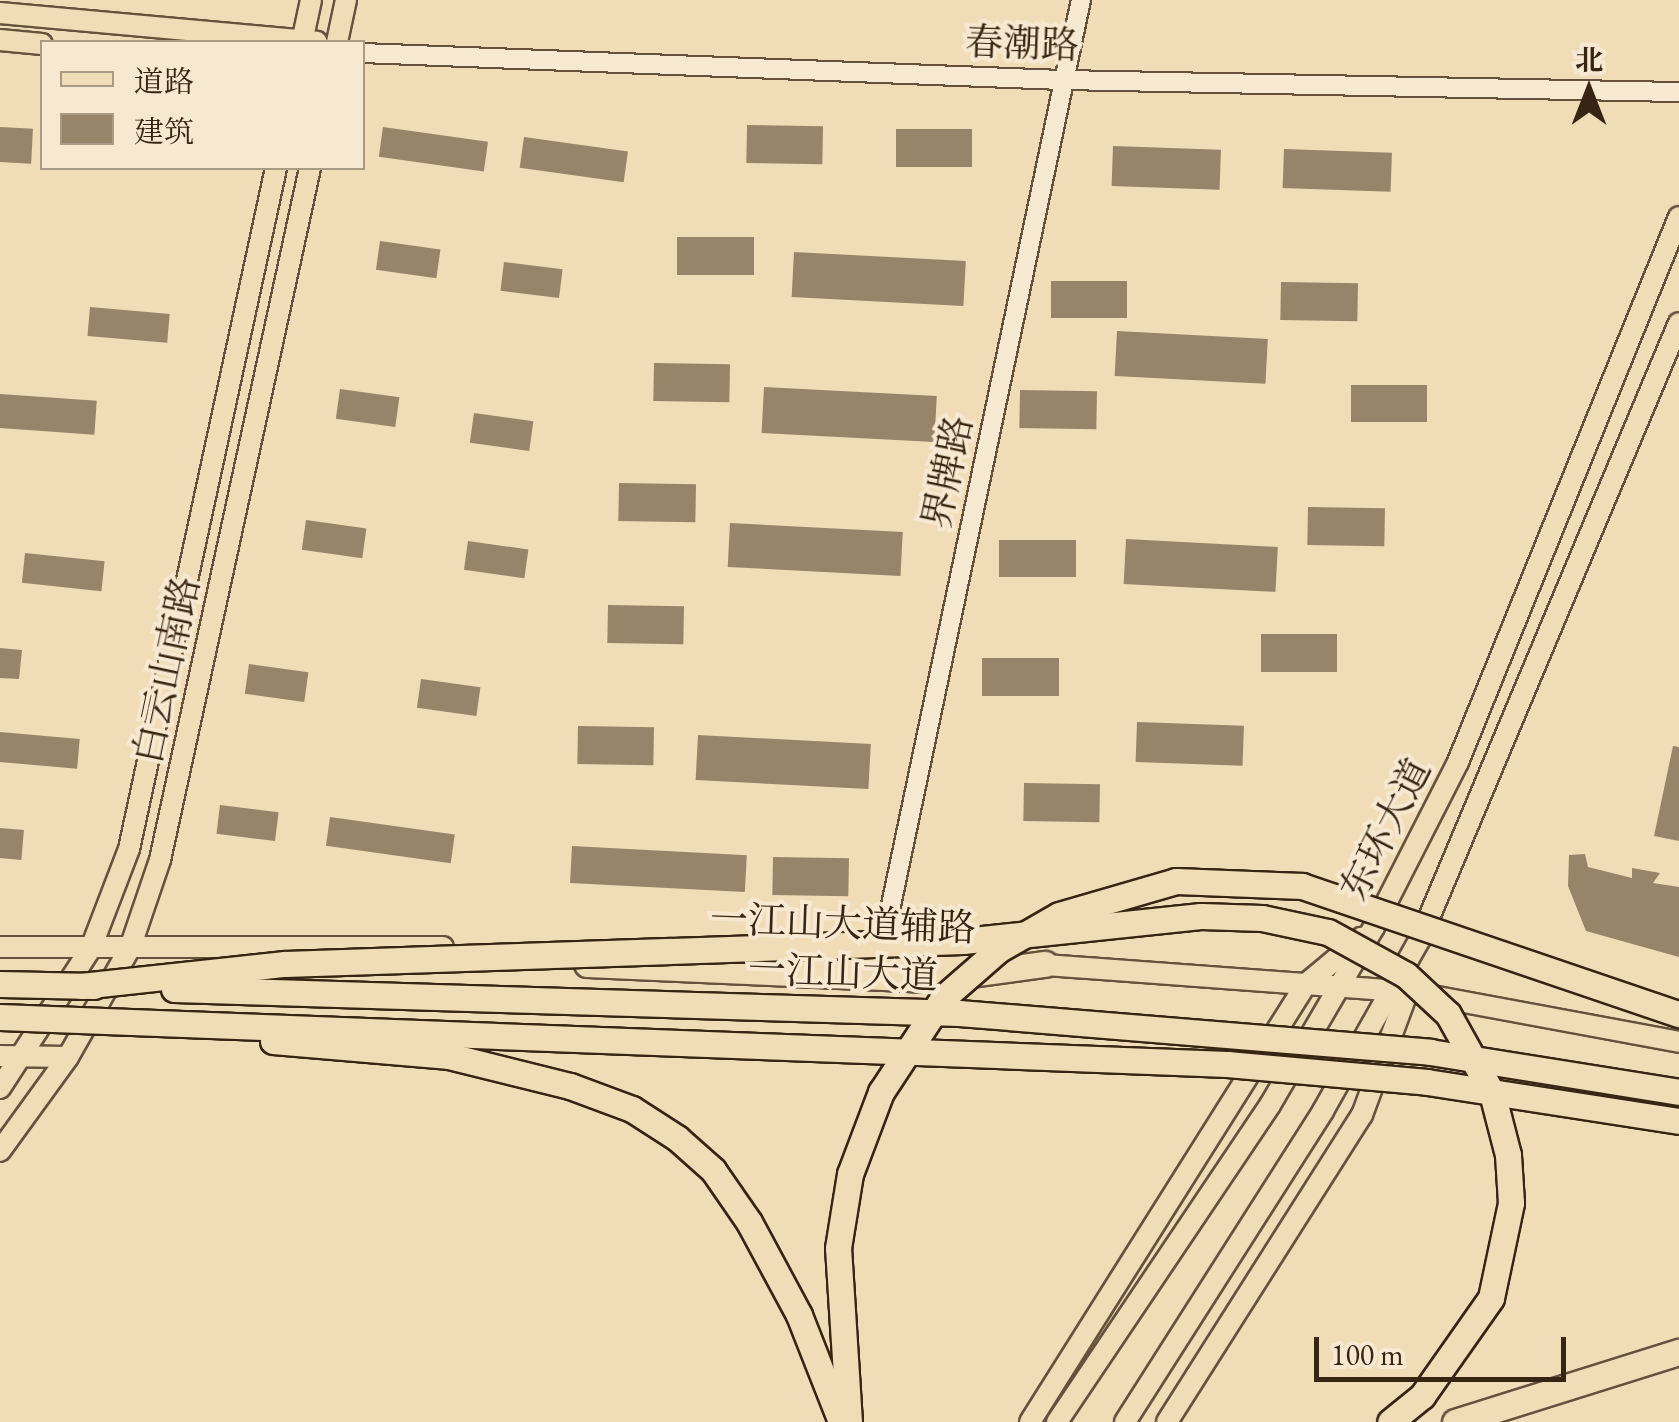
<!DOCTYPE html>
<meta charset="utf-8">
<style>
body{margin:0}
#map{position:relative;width:1679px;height:1422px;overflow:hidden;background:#f1dcb8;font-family:"EB Garamond","Noto Serif SC",serif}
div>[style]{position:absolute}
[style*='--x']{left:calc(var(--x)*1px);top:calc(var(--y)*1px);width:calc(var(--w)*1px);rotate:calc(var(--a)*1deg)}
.building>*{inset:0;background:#988468;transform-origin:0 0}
.roads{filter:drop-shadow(2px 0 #66523c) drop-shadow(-2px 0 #66523c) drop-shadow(0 2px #66523c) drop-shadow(0 -2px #66523c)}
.minor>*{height:18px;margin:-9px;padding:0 9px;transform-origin:9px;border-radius:9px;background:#f6e8d1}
.major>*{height:20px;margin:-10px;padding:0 10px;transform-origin:10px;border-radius:10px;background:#f1dcb8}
.highway>*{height:25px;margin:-12.5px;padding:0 12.5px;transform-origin:12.5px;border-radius:12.5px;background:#f1dcb8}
.bridges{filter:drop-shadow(2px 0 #372412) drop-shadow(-2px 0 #372412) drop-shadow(0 2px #372412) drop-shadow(0 -2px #372412)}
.highway-bridge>*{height:25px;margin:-12.5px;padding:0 12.5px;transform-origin:12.5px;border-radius:12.5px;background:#f1dcb8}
span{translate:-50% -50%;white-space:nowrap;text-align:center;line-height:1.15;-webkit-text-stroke:8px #f6e8d1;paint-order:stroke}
.street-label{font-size:38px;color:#372412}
.legend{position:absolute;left:40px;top:40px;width:325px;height:130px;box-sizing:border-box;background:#f6e8d1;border:2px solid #aa9a85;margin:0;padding:12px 18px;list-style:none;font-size:30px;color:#372412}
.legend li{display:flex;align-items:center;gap:20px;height:50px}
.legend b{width:50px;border:2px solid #aa9a85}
.north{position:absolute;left:1539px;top:40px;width:100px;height:100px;-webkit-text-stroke:8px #f6e8d1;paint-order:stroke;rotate:0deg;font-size:28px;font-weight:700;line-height:40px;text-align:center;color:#372412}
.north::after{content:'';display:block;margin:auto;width:35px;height:45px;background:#372412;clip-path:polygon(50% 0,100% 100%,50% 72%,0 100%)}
.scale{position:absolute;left:1314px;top:1337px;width:252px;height:45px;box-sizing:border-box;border:5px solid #372412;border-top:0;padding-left:12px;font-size:30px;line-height:35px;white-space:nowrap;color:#372412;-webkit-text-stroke:8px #f6e8d1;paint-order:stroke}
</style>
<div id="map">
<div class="building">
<div style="left:747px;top:125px;width:76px;height:38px;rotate:1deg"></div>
<div style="left:0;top:127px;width:33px;height:35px;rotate:3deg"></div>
<div style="left:383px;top:127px;width:106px;height:30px;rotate:8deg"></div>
<div style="left:896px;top:129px;width:76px;height:38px"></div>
<div style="left:524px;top:137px;width:105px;height:31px;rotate:8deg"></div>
<div style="left:1113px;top:146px;width:108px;height:40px;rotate:2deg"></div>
<div style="left:1284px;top:149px;width:108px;height:39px;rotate:2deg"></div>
<div style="left:677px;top:237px;width:77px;height:38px"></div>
<div style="left:380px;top:241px;width:61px;height:29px;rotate:8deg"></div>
<div style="left:794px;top:252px;width:172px;height:45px;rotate:3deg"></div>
<div style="left:504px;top:262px;width:59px;height:29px;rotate:7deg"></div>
<div style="left:1051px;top:281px;width:76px;height:37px"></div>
<div style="left:1281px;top:282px;width:77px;height:38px;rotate:1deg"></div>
<div style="left:90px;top:307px;width:80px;height:29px;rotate:5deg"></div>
<div style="left:1117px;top:331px;width:151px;height:45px;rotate:3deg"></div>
<div style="left:654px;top:363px;width:76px;height:38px;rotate:1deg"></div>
<div style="left:1351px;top:385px;width:76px;height:37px"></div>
<div style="left:764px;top:387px;width:173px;height:46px;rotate:3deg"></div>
<div style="left:340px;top:389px;width:60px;height:30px;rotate:8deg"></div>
<div style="left:1020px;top:390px;width:77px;height:38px;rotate:1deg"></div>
<div style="left:0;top:394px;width:97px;height:34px;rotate:4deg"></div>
<div style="left:474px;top:413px;width:60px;height:30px;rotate:8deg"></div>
<div style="left:619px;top:483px;width:77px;height:38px;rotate:1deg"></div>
<div style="left:1308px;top:507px;width:77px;height:38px;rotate:1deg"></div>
<div style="left:306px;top:520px;width:61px;height:30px;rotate:8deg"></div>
<div style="left:730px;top:523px;width:173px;height:44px;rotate:3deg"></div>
<div style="left:1126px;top:539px;width:152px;height:45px;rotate:3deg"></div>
<div style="left:999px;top:540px;width:77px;height:37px"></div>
<div style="left:468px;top:541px;width:61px;height:29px;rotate:8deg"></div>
<div style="left:25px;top:553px;width:80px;height:30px;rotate:6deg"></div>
<div style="left:608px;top:605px;width:76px;height:38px;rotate:1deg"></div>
<div style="left:1261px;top:634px;width:76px;height:38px"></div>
<div style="clip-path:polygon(0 648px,22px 650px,19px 679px,0 678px)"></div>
<div style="left:982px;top:658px;width:77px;height:38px"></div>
<div style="left:249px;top:664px;width:60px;height:30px;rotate:8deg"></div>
<div style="left:421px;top:679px;width:60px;height:29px;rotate:8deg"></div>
<div style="left:1137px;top:722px;width:107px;height:40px;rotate:2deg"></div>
<div style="left:578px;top:726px;width:76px;height:38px;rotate:1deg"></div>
<div style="left:0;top:732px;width:80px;height:30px;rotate:5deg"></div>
<div style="left:698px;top:735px;width:173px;height:45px;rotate:3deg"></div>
<div style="clip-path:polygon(1673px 746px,1679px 747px,1679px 841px,1654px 836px)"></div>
<div style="left:1024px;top:783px;width:76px;height:38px;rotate:1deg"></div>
<div style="left:220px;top:805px;width:59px;height:29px;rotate:7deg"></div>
<div style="left:330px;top:817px;width:126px;height:29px;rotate:8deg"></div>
<div style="left:0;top:828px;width:24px;height:30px;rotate:5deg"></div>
<div style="left:572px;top:846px;width:175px;height:37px;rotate:3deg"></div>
<div style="clip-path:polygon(1585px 854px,1588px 867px,1632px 878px,1632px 868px,1660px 873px,1653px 883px,1679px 887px,1679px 957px,1586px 931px,1568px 886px,1569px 855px)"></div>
<div style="left:773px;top:857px;width:76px;height:38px;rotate:1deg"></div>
</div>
<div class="roads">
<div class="minor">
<div style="--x:362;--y:53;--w:702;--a:2.21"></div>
<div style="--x:1063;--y:80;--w:616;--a:1.12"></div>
<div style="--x:881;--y:953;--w:974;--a:-78.15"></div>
</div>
<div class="major">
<div style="--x:0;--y:13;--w:318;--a:5.2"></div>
<div style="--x:0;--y:40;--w:42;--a:5.4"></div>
<div style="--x:302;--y:42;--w:43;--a:-77.9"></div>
<div style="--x:337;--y:42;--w:43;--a:-77.9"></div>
<div style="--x:0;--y:947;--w:443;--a:0"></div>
<div style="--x:822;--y:957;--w:171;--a:1.7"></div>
<div style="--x:1032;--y:964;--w:379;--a:4.2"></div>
<div style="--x:1410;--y:992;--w:274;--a:10.5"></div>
<div style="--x:0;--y:1056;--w:68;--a:0.8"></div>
<div style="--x:0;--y:1088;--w:167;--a:-57"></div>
<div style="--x:91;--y:948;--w:106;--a:-69"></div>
<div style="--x:129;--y:849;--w:697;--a:-77.82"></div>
<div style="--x:0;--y:1151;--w:116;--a:-54.1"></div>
<div style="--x:68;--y:1057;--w:125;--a:-60.4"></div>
<div style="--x:130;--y:948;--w:93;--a:-71.2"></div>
<div style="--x:160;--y:860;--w:708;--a:-77.77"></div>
<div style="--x:1030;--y:1422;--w:518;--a:-57.78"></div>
<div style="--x:1306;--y:984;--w:72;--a:-39.9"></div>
<div style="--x:1057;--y:1422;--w:382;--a:-56.1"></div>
<div style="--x:1270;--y:1105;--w:206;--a:-59.7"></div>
<div style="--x:1374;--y:927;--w:185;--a:-63"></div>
<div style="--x:1458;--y:762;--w:588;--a:-67.93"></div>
<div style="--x:1125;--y:1422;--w:369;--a:-57.5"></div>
<div style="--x:1323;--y:1111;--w:197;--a:-60.6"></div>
<div style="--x:1420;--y:939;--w:668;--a:-67.2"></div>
<div style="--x:1167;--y:1422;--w:364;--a:-57.6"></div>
<div style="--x:1362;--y:1115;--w:144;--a:-69.7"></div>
</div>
<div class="highway">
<div style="--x:587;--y:964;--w:348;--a:2.5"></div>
<div style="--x:935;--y:979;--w:111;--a:-7.8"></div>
<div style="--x:1455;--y:1422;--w:235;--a:-17.4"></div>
</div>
</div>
<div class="bridges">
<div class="highway-bridge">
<div style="--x:0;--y:984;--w:94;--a:1.2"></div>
<div style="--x:81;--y:986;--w:205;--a:-6.2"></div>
<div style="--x:285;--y:964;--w:678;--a:-1.94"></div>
<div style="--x:963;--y:941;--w:239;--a:-6"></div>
<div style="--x:1201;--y:916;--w:61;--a:1.9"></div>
<div style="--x:1262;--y:918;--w:67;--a:12"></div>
<div style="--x:1328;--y:932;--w:89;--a:28.9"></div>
<div style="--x:1406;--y:975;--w:57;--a:42.9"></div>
<div style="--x:1448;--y:1014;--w:90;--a:60.9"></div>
<div style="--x:1492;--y:1093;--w:64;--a:75.5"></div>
<div style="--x:1508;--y:1155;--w:48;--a:86.4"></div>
<div style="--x:1511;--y:1203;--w:97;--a:101.9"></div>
<div style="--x:1491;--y:1298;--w:120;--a:125.1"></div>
<div style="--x:1422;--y:1396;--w:41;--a:140.9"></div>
<div style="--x:174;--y:989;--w:785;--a:1.75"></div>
<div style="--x:959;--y:1013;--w:473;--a:4.7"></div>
<div style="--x:1430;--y:1052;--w:252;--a:9.1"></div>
<div style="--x:0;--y:1017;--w:1228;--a:2.19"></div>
<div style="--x:1227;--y:1064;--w:201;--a:5.1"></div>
<div style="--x:1427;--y:1082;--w:255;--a:8.8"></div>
<div style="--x:273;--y:1041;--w:177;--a:4.9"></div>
<div style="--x:449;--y:1056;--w:125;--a:13.9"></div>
<div style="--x:570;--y:1086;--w:66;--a:20.4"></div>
<div style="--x:632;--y:1109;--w:54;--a:32.8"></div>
<div style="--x:677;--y:1138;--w:48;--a:41.6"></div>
<div style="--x:713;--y:1170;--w:63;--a:55.3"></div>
<div style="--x:749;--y:1222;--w:106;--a:61.7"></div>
<div style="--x:799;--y:1315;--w:112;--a:68.5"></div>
<div style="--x:849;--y:1422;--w:174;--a:-93.6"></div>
<div style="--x:838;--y:1248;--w:75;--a:-80.8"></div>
<div style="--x:850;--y:1174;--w:88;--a:-69.3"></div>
<div style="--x:881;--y:1092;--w:113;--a:-56.6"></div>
<div style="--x:943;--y:998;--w:73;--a:-41.1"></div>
<div style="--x:998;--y:950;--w:70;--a:-29.8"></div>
<div style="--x:1059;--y:915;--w:122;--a:-16.2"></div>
<div style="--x:1176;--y:881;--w:126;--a:2.3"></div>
<div style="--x:1302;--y:886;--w:398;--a:18.8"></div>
</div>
</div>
<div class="street-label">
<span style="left:1022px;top:43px;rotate:2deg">春潮路</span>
<span style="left:947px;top:472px;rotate:-78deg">界牌路</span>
<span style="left:166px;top:670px;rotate:-78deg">白云山南路</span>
<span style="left:1385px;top:829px;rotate:-63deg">东环大道</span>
<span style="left:843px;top:923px;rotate:2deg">一江山大道辅路</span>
<span style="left:843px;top:972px;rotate:2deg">一江山大道</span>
</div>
<ul class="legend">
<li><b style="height:12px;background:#f1dcb8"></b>道路</li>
<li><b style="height:28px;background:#988468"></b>建筑</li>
</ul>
<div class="north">北</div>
<div class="scale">100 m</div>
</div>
